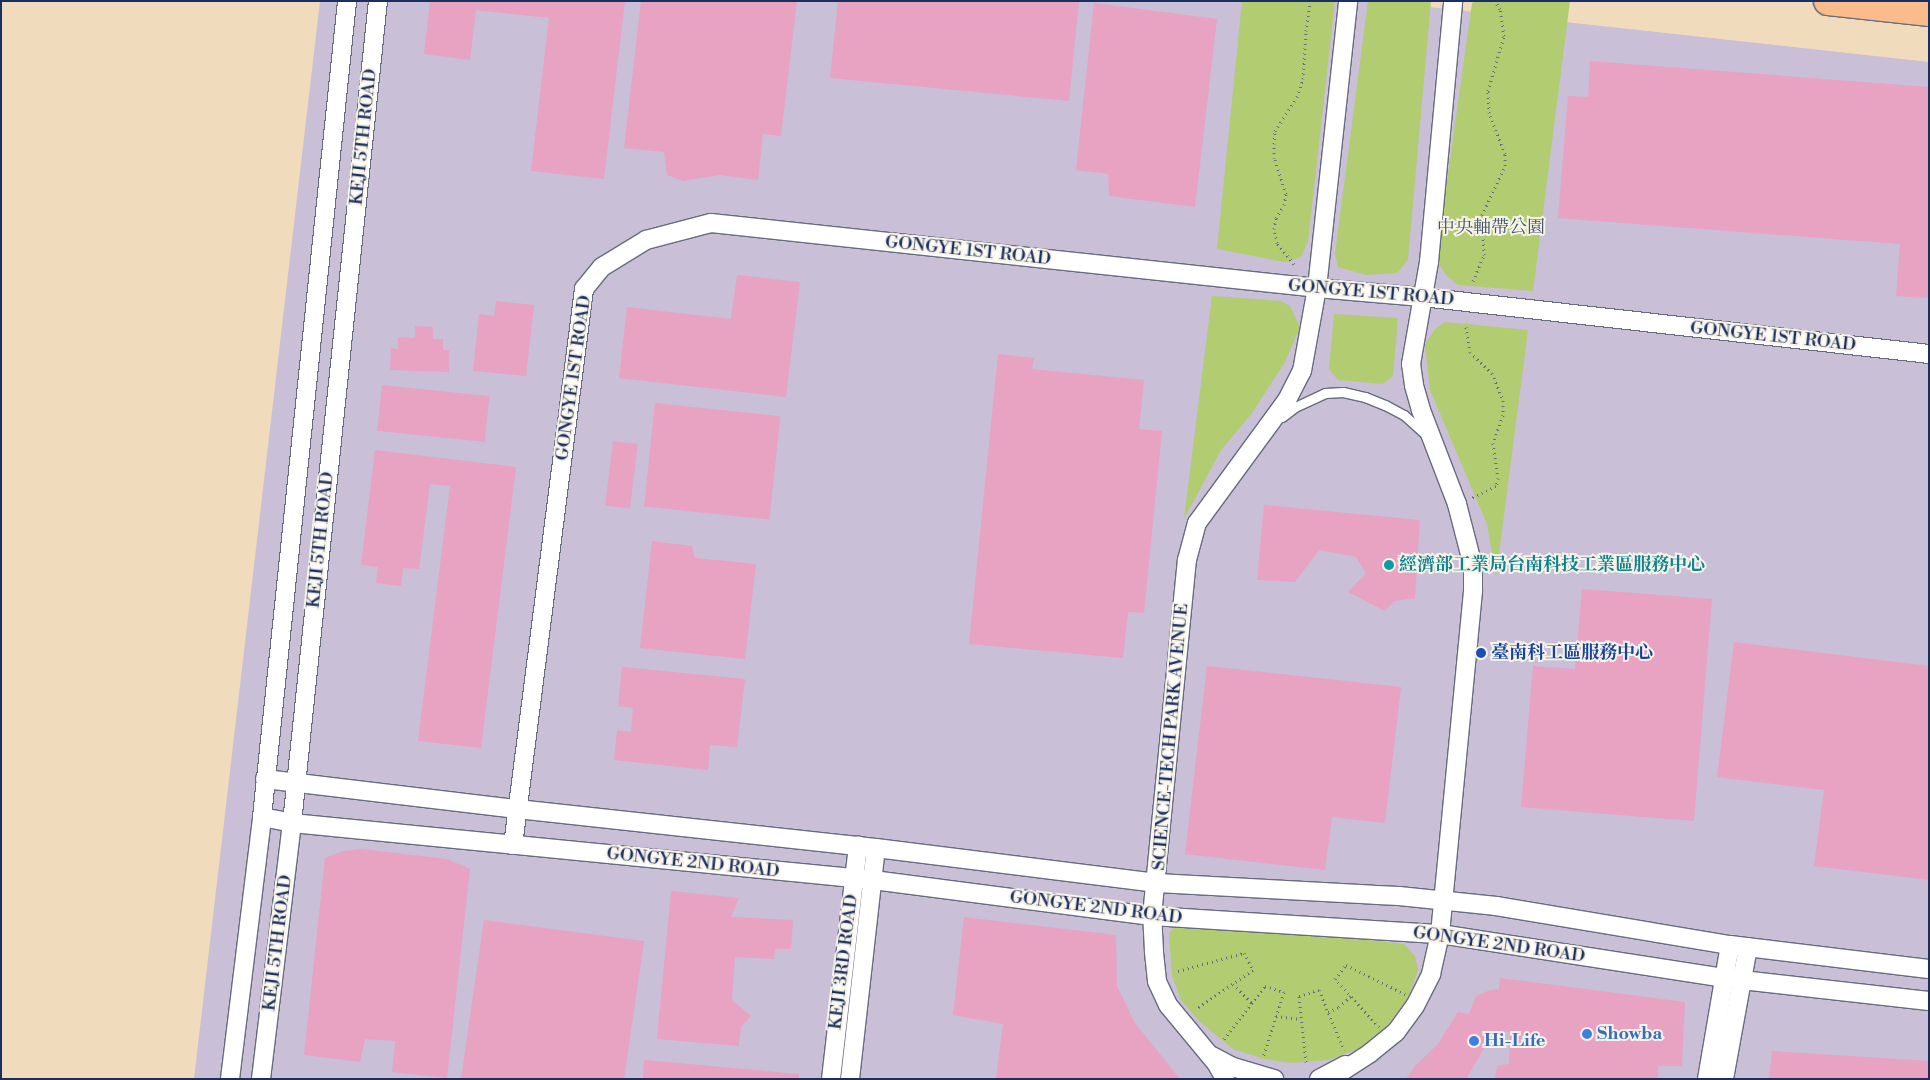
<!DOCTYPE html>
<meta charset="utf-8">
<style>
body{margin:0}
#map{position:relative;width:1930px;height:1080px;overflow:hidden;background:#f1dbbd;font-family:"Libre Bodoni","Noto Serif TC",serif}
div>[style]{position:absolute}
[style*='--x']{left:calc(var(--x)*1px);top:calc(var(--y)*1px);width:calc(var(--w)*1px);rotate:calc(var(--a)*1deg)}
.industrial>*{inset:0;background:#c9bfd7}
.green>*{inset:0;background:#b2cc71}
.building>*{inset:0;background:#e8a2c2;transform-origin:0 0}
.path>*{height:3px;margin-top:-1.5px;transform-origin:0;background:repeating-linear-gradient(90deg,#666b7f 0 1px,transparent 0 5px)}
.roads{filter:drop-shadow(1px 0 #666b7f) drop-shadow(-1px 0 #666b7f) drop-shadow(0 1px #666b7f) drop-shadow(0 -1px #666b7f)}
.service>*{height:9px;margin:-4.5px;padding:0 4.5px;transform-origin:4.5px;border-radius:4.5px;background:#fff}
.minor>*{height:18px;margin:-9px;padding:0 9px;transform-origin:9px;border-radius:9px;background:#fff}
.primary>*{height:28px;margin:-14px;padding:0 14px;transform-origin:14px;border-radius:14px;background:#f9bc8a}
.dots>*{width:14px;height:14px;translate:-50% -50%;box-sizing:border-box;border:2px solid #f7f3e8;border-radius:50%}
span{translate:-50% -50%;white-space:nowrap;text-align:center;line-height:1.15;-webkit-text-stroke:4px #f7f3e8;paint-order:stroke}
.street-label{font-size:18px;color:#1b2f5e}
.park-label{font-size:18px;color:#415663}
.culture-label{font-size:18px;color:#0d838f;font-weight:700}
.left{translate:0 -50%;text-align:left}
.transit-label{font-size:18px;color:#164399;font-weight:700}
.shop-label{font-size:18px;color:#366cbe;font-weight:700}
.frame{position:absolute;inset:0;border:2px solid #1b2f5e;pointer-events:none}
</style>
<div id="map">
<div class="industrial">
<div style="clip-path:polygon(320px 1px,1375px 1px,1929px 62px,1929px 1079px,194px 1079px)"></div>
</div>
<div class="green">
<div style="clip-path:polygon(1242px 1px,1335px 1px,1308px 241px,1301px 257px,1285px 262px,1217px 249px)"></div>
<div style="clip-path:polygon(1368px 1px,1431px 1px,1408px 260px,1397px 273px,1366px 275px,1338px 267px,1335px 254px)"></div>
<div style="clip-path:polygon(1475px 1px,1570px 1px,1533px 291px,1458px 285px,1447px 276px,1436px 260px,1472px 3px)"></div>
<div style="clip-path:polygon(1212px 296px,1281px 301px,1290px 306px,1300px 327px,1285px 362px,1252px 413px,1221px 450px,1184px 519px)"></div>
<div style="clip-path:polygon(1334px 314px,1398px 318px,1393px 376px,1383px 384px,1338px 380px,1329px 369px)"></div>
<div style="clip-path:polygon(1445px 322px,1528px 330px,1496px 577px,1487px 524px,1430px 390px,1425px 344px,1435px 329px)"></div>
<div style="clip-path:polygon(1192px 922px,1404px 944px,1415px 956px,1418px 970px,1408px 998px,1385px 1028px,1360px 1048px,1329px 1060px,1291px 1063px,1264px 1059px,1233px 1049px,1199px 1021px,1181px 1000px,1172px 975px,1169px 933px,1177px 925px)"></div>
</div>
<div class="building">
<div style="clip-path:polygon(430px 1px,625px 1px,604px 179px,531px 171px,549px 18px,476px 10px,470px 60px,424px 54px)"></div>
<div style="clip-path:polygon(641px 1px,797px 1px,781px 136px,763px 134px,758px 180px,720px 175px,683px 181px,667px 175px,664px 152px,624px 148px)"></div>
<div style="clip-path:polygon(838px 1px,1079px 1px,1069px 101px,830px 78px)"></div>
<div style="clip-path:polygon(1094px 3px,1217px 19px,1195px 207px,1109px 196px,1108px 174px,1076px 170px)"></div>
<div style="clip-path:polygon(1590px 61px,1929px 87px,1929px 298px,1896px 296px,1900px 244px,1558px 218px,1568px 96px,1588px 97px)"></div>
<div style="clip-path:polygon(737px 275px,800px 282px,786px 397px,619px 378px,627px 307px,731px 319px)"></div>
<div style="clip-path:polygon(496px 301px,534px 305px,526px 376px,473px 371px,479px 314px,494px 316px)"></div>
<div style="clip-path:polygon(415px 326px,433px 327px,433px 339px,443px 339px,443px 350px,449px 350px,449px 372px,390px 370px,391px 348px,398px 349px,398px 337px,415px 338px)"></div>
<div style="clip-path:polygon(998px 354px,1034px 358px,1032px 369px,1144px 380px,1139px 429px,1162px 431px,1144px 613px,1128px 612px,1123px 658px,969px 644px)"></div>
<div style="left:382px;top:385px;width:108px;height:46px;rotate:6deg"></div>
<div style="left:655px;top:403px;width:126px;height:104px;rotate:6deg"></div>
<div style="left:613px;top:441px;width:25px;height:65px;rotate:7deg"></div>
<div style="clip-path:polygon(375px 450px,516px 467px,481px 748px,418px 741px,450px 486px,430px 484px,419px 569px,403px 568px,401px 586px,376px 583px,378px 567px,361px 565px)"></div>
<div style="clip-path:polygon(1264px 505px,1420px 520px,1415px 598px,1394px 601px,1385px 611px,1348px 592px,1366px 573px,1356px 557px,1319px 550px,1295px 582px,1257px 580px)"></div>
<div style="clip-path:polygon(652px 541px,692px 546px,695px 558px,756px 564px,745px 659px,640px 648px)"></div>
<div style="clip-path:polygon(1582px 589px,1712px 599px,1694px 821px,1521px 807px,1533px 666px,1575px 669px)"></div>
<div style="clip-path:polygon(1734px 642px,1929px 666px,1929px 880px,1814px 866px,1824px 790px,1717px 777px)"></div>
<div style="clip-path:polygon(1207px 666px,1401px 687px,1385px 823px,1332px 817px,1325px 870px,1185px 854px)"></div>
<div style="clip-path:polygon(622px 667px,745px 679px,737px 747px,710px 745px,708px 770px,614px 760px,617px 730px,631px 732px,633px 708px,618px 706px)"></div>
<div style="clip-path:polygon(362px 849px,447px 859px,470px 869px,447px 1078px,392px 1072px,395px 1041px,365px 1039px,360px 1062px,304px 1055px,325px 858px,343px 851px)"></div>
<div style="clip-path:polygon(671px 891px,739px 898px,731px 917px,793px 920px,791px 949px,775px 949px,774px 959px,735px 957px,732px 1000px,751px 1016px,741px 1027px,739px 1046px,657px 1039px)"></div>
<div style="clip-path:polygon(964px 917px,1116px 935px,1117px 986px,1135px 1023px,1180px 1079px,996px 1079px,1003px 1024px,953px 1015px)"></div>
<div style="clip-path:polygon(484px 920px,644px 941px,624px 1079px,461px 1079px)"></div>
<div style="clip-path:polygon(1500px 978px,1685px 1002px,1682px 1066px,1658px 1066px,1658px 1079px,1495px 1079px,1497px 1066px,1509px 1064px,1510px 1032px,1494px 1031px,1466px 1079px,1406px 1079px,1416px 1065px,1438px 1044px,1458px 1012px,1469px 1014px,1476px 996px,1490px 990px,1499px 989px)"></div>
<div style="clip-path:polygon(1772px 1051px,1929px 1061px,1929px 1079px,1769px 1079px)"></div>
<div style="clip-path:polygon(644px 1060px,799px 1074px,799px 1079px,643px 1079px)"></div>
</div>
<div class="path">
<div style="--x:1294;--y:264;--w:27;--a:-129"></div>
<div style="--x:1277;--y:243;--w:14;--a:-102"></div>
<div style="--x:1274;--y:229;--w:11;--a:-80"></div>
<div style="--x:1276;--y:218;--w:15;--a:-58"></div>
<div style="--x:1284;--y:205;--w:11;--a:-80"></div>
<div style="--x:1286;--y:194;--w:38;--a:-108"></div>
<div style="--x:1274;--y:158;--w:14;--a:-90"></div>
<div style="--x:1274;--y:144;--w:13;--a:-86"></div>
<div style="--x:1275;--y:131;--w:40;--a:-57.1"></div>
<div style="--x:1297;--y:97;--w:19;--a:-72"></div>
<div style="--x:1303;--y:79;--w:48;--a:-86.4"></div>
<div style="--x:1306;--y:31;--w:30;--a:-82"></div>
<div style="--x:1473;--y:281;--w:28;--a:-67"></div>
<div style="--x:1484;--y:255;--w:40;--a:-92.9"></div>
<div style="--x:1482;--y:215;--w:54;--a:-64.9"></div>
<div style="--x:1505;--y:166;--w:12;--a:-90"></div>
<div style="--x:1505;--y:154;--w:44;--a:-111.3"></div>
<div style="--x:1489;--y:113;--w:22;--a:-93"></div>
<div style="--x:1488;--y:91;--w:57;--a:-73.8"></div>
<div style="--x:1504;--y:36;--w:27;--a:-98"></div>
<div style="--x:1500;--y:9;--w:9;--a:-122"></div>
<div style="--x:1466;--y:327;--w:25;--a:81"></div>
<div style="--x:1470;--y:352;--w:30;--a:44"></div>
<div style="--x:1492;--y:373;--w:29;--a:68"></div>
<div style="--x:1503;--y:400;--w:15;--a:90"></div>
<div style="--x:1503;--y:415;--w:30;--a:110"></div>
<div style="--x:1493;--y:443;--w:35;--a:82"></div>
<div style="--x:1498;--y:478;--w:8;--a:104"></div>
<div style="--x:1496;--y:486;--w:28;--a:154"></div>
<div style="--x:1178;--y:971;--w:68;--a:-15.3"></div>
<div style="--x:1244;--y:953;--w:19;--a:62"></div>
<div style="--x:1253;--y:970;--w:68;--a:145.8"></div>
<div style="--x:1233;--y:984;--w:27;--a:45"></div>
<div style="--x:1328;--y:1012;--w:12;--a:-24"></div>
<div style="--x:1339;--y:1007;--w:16;--a:-43"></div>
<div style="--x:1276;--y:1016;--w:25;--a:7"></div>
<div style="--x:1379;--y:1027;--w:65;--a:-132.5"></div>
<div style="--x:1335;--y:979;--w:18;--a:-52"></div>
<div style="--x:1346;--y:965;--w:66;--a:26.2"></div>
<div style="--x:1224;--y:1039;--w:67;--a:-52.3"></div>
<div style="--x:1265;--y:986;--w:20;--a:18"></div>
<div style="--x:1284;--y:992;--w:68;--a:107.9"></div>
<div style="--x:1306;--y:1062;--w:66;--a:-96.1"></div>
<div style="--x:1299;--y:996;--w:21;--a:-17"></div>
<div style="--x:1319;--y:990;--w:65;--a:67.4"></div>
</div>
<div class="roads">
<div class="service">
<div style="--x:1282;--y:417;--w:16;--a:-38"></div>
<div style="--x:1295;--y:407;--w:33;--a:-25"></div>
<div style="--x:1325;--y:393;--w:18;--a:-3"></div>
<div style="--x:1343;--y:392;--w:23;--a:13"></div>
<div style="--x:1365;--y:397;--w:22;--a:22"></div>
<div style="--x:1385;--y:405;--w:21;--a:28"></div>
<div style="--x:1404;--y:415;--w:31;--a:42"></div>
</div>
<div class="minor">
<div style="--x:265;--y:779;--w:254;--a:6.8"></div>
<div style="--x:517;--y:809;--w:361;--a:6.2"></div>
<div style="--x:876;--y:848;--w:283;--a:7.1"></div>
<div style="--x:1157;--y:883;--w:242;--a:3.1"></div>
<div style="--x:1399;--y:896;--w:98;--a:5.9"></div>
<div style="--x:1496;--y:906;--w:237;--a:9.5"></div>
<div style="--x:1730;--y:945;--w:200;--a:6.9"></div>
<div style="--x:262;--y:817;--w:31;--a:11"></div>
<div style="--x:292;--y:823;--w:584;--a:5.6"></div>
<div style="--x:873;--y:880;--w:281;--a:7.4"></div>
<div style="--x:1152;--y:916;--w:289;--a:3.6"></div>
<div style="--x:1440;--y:934;--w:287;--a:8.8"></div>
<div style="--x:1724;--y:978;--w:206;--a:6.4"></div>
<div style="--x:513;--y:845;--w:561;--a:-82.72"></div>
<div style="--x:584;--y:289;--w:28;--a:-51"></div>
<div style="--x:602;--y:267;--w:52;--a:-31.5"></div>
<div style="--x:646;--y:240;--w:67;--a:-14.7"></div>
<div style="--x:711;--y:223;--w:609;--a:6.12"></div>
<div style="--x:1317;--y:288;--w:105;--a:4.9"></div>
<div style="--x:1422;--y:297;--w:510;--a:6.41"></div>
<div style="--x:1212;--y:1056;--w:24;--a:28"></div>
<div style="--x:1233;--y:1067;--w:43;--a:16.3"></div>
<div style="--x:230;--y:1079;--w:264;--a:-83"></div>
<div style="--x:262;--y:817;--w:820;--a:-84.05"></div>
<div style="--x:261;--y:1079;--w:258;--a:-83.1"></div>
<div style="--x:292;--y:823;--w:826;--a:-84.03"></div>
<div style="--x:831;--y:1079;--w:235;--a:-83.4"></div>
<div style="--x:850;--y:1079;--w:232;--a:-83.6"></div>
<div style="--x:1225;--y:1079;--w:18;--a:-119"></div>
<div style="--x:1216;--y:1063;--w:75;--a:-129.6"></div>
<div style="--x:1168;--y:1005;--w:26;--a:-115"></div>
<div style="--x:1157;--y:981;--w:30;--a:-96"></div>
<div style="--x:1154;--y:951;--w:35;--a:-93"></div>
<div style="--x:1152;--y:916;--w:358;--a:-84.4"></div>
<div style="--x:1187;--y:560;--w:38;--a:-75"></div>
<div style="--x:1197;--y:523;--w:152;--a:-53.8"></div>
<div style="--x:1287;--y:400;--w:33;--a:-63"></div>
<div style="--x:1302;--y:371;--w:84;--a:-79.8"></div>
<div style="--x:1317;--y:288;--w:289;--a:-83.8"></div>
<div style="--x:1319;--y:1079;--w:30;--a:-28"></div>
<div style="--x:1336;--y:1079;--w:9;--a:-54"></div>
<div style="--x:1341;--y:1072;--w:35;--a:-33"></div>
<div style="--x:1370;--y:1053;--w:33;--a:-39"></div>
<div style="--x:1396;--y:1032;--w:32;--a:-54"></div>
<div style="--x:1415;--y:1006;--w:36;--a:-63"></div>
<div style="--x:1431;--y:974;--w:41;--a:-77.3"></div>
<div style="--x:1440;--y:934;--w:346;--a:-84.5"></div>
<div style="--x:1473;--y:590;--w:24;--a:-90"></div>
<div style="--x:1473;--y:566;--w:64;--a:-104.5"></div>
<div style="--x:1457;--y:504;--w:101;--a:-111"></div>
<div style="--x:1421;--y:410;--w:26;--a:-106"></div>
<div style="--x:1414;--y:385;--w:21;--a:-98"></div>
<div style="--x:1411;--y:364;--w:104;--a:-80"></div>
<div style="--x:1429;--y:262;--w:262;--a:-84.7"></div>
<div style="--x:1707;--y:1079;--w:136;--a:-80.3"></div>
<div style="--x:1724;--y:1079;--w:134;--a:-79.7"></div>
</div>
<div class="primary">
<div style="--x:1828;--y:1;--w:102;--a:6.2"></div>
</div>
</div>
<div class="dots">
<div style="left:1389px;top:565px;background:#0f9aa8"></div>
<div style="left:1481px;top:653px;background:#1a4fb4"></div>
<div style="left:1587px;top:1034px;background:#3f7fe0"></div>
<div style="left:1474px;top:1041px;background:#3f7fe0"></div>
</div>
<div class="street-label">
<span style="left:364px;top:137px;rotate:-84deg">KEJI 5TH ROAD</span>
<span style="left:968px;top:251px;rotate:6deg">GONGYE 1ST ROAD</span>
<span style="left:1371px;top:293px;rotate:5deg">GONGYE 1ST ROAD</span>
<span style="left:1773px;top:337px;rotate:6deg">GONGYE 1ST ROAD</span>
<span style="left:574px;top:378px;rotate:-82deg">GONGYE 1ST ROAD</span>
<span style="left:321px;top:540px;rotate:-84deg">KEJI 5TH ROAD</span>
<span style="left:1171px;top:737px;rotate:-85deg">SCIENCE-TECH PARK AVENUE</span>
<span style="left:693px;top:863px;rotate:6deg">GONGYE 2ND ROAD</span>
<span style="left:1096px;top:908px;rotate:7deg">GONGYE 2ND ROAD</span>
<span style="left:278px;top:943px;rotate:-83deg">KEJI 5TH ROAD</span>
<span style="left:1499px;top:945px;rotate:8deg">GONGYE 2ND ROAD</span>
<span style="left:844px;top:962px;rotate:-83deg">KEJI 3RD ROAD</span>
</div>
<div class="park-label">
<span style="left:1491px;top:228px">中央軸帶公園</span>
</div>
<div class="culture-label">
<span class="left" style="left:1399px;top:565px">經濟部工業局台南科技工業區服務中心</span>
</div>
<div class="transit-label">
<span class="left" style="left:1491px;top:653px">臺南科工區服務中心</span>
</div>
<div class="shop-label">
<span class="left" style="left:1597px;top:1034px">Showba</span>
<span class="left" style="left:1484px;top:1041px">Hi-Life</span>
</div>
<div class="frame"></div>
</div>
